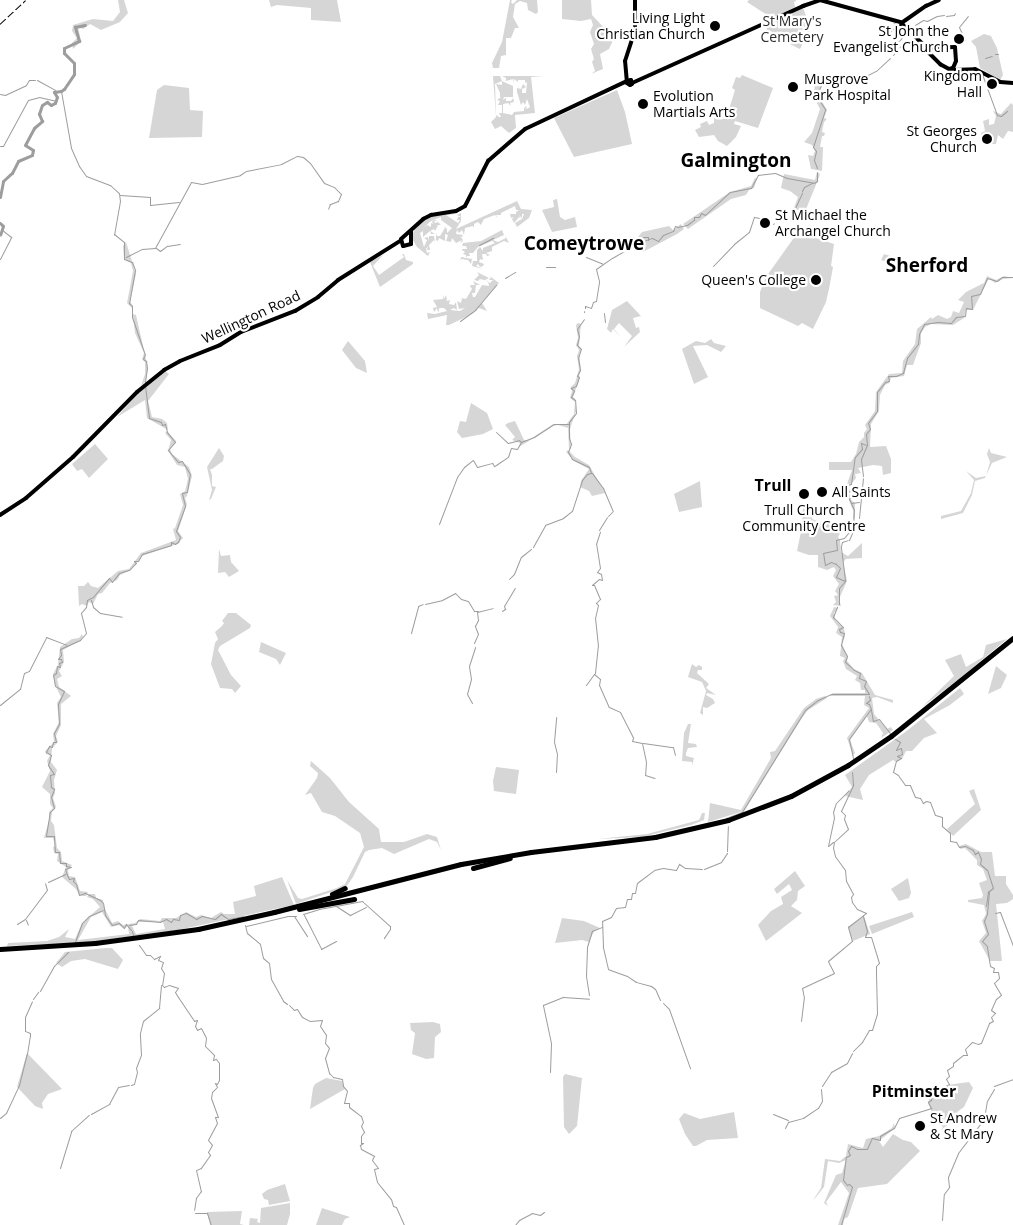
<!DOCTYPE html>
<style>
body{margin:0}
#map{position:relative;width:1013px;height:1225px;overflow:hidden;background:#fff;font-family:"Open Sans",sans-serif}
div>[style]{position:absolute}
[style*='--x']{left:calc(var(--x)*1px);top:calc(var(--y)*1px);width:calc(var(--w)*1px);rotate:calc(var(--a)*1deg)}
.green>*{inset:0;background:#d6d6d6}
.stream>*{height:1px;margin:-0.5px;padding:0 0.5px;transform-origin:0.5px;border-radius:0.5px;background:#9d9d9d}
.river>*{height:3px;margin:-1.5px;padding:0 1.5px;transform-origin:1.5px;border-radius:1.5px;background:#9d9d9d}
.major>*{height:4px;margin:-2px;padding:0 2px;transform-origin:2px;border-radius:2px;background:#000}
.highway>*{height:5px;margin:-2.5px;padding:0 2.5px;transform-origin:2.5px;border-radius:2.5px;background:#000}
.rail>*{height:1px;margin-top:-0.5px;transform-origin:0;background:repeating-linear-gradient(90deg,#000 0 8px,transparent 0 10.5px)}
.dots>*{width:14px;height:14px;translate:-50% -50%;box-sizing:border-box;border:2px solid #fff;border-radius:50%}
span{translate:-50% -50%;white-space:nowrap;text-align:center;line-height:1.15;-webkit-text-stroke:4.5px #fff;paint-order:stroke}
.poi-label{font-size:14px;color:#000}
.right{translate:-100% -50%;text-align:right}
.left{translate:0 -50%;text-align:left}
.park-label{font-size:14px;color:#2d2d2d}
.street-label{font-size:14px;color:#000}
.quarter-label{font-size:16px;color:#000;font-weight:700}
.district-label{font-size:19px;color:#000;font-weight:700}
</style>
<div id="map">
<div class="green">
<div style="clip-path:polygon(118px 0,124px 0,128px 13px,120px 22px,101px 30px,90px 24px,83px 29px,78px 27px,81px 41px,73px 49px,72px 43px,77px 38px,72px 31px,73px 25px,93px 19px,113px 21px,120px 12px)"></div>
<div style="clip-path:polygon(269px 0,337px 0,341px 22px,311px 20px,311px 8px,277px 5px,271px 7px)"></div>
<div style="clip-path:polygon(510px 0,512px 0,511px 2px,513px 4px,517px 0,537px 0,538px 12px,536px 14px,528px 10px,527px 3px,520px 1px,515px 4px,513px 17px,519px 28px,515px 28px,511px 38px,506px 38px,506px 55px,501px 56px,499px 68px,493px 68px,492px 63px,502px 42px)"></div>
<div style="clip-path:polygon(562px 0,591px 0,592px 15px,606px 30px,605px 32px,608px 37px,614px 38px,609px 49px,600px 54px,603px 69px,591px 74px,595px 71px,592px 62px,594px 59px,591px 49px,594px 44px,590px 32px,593px 25px,591px 19px,581px 21px,562px 19px)"></div>
<div style="clip-path:polygon(749px 0,796px 0,796px 1px,794px 2px,795px 7px,772px 18px,747px 2px)"></div>
<div style="clip-path:polygon(803px 7px,810px 29px,800px 49px,767px 33px,767px 26px)"></div>
<div style="clip-path:polygon(984px 34px,991px 36px,997px 48px,1003px 75px,1000px 80px,980px 68px,976px 47px,971px 41px)"></div>
<div style="clip-path:polygon(742px 75px,773px 88px,758px 128px,735px 121px,734px 124px,741px 126px,736px 137px,727px 146px,718px 141px,714px 135px,699px 137px,695px 130px,701px 127px,700px 124px,707px 121px,709px 125px,714px 123px,714px 118px,726px 119px,735px 90px,732px 88px,736px 77px,740px 78px)"></div>
<div style="clip-path:polygon(493px 76px,500px 76px,502px 81px,495px 84px,496px 115px,499px 117px,501px 117px,499px 113px,502px 113px,502px 105px,498px 105px,500px 101px,497px 100px,501px 97px,497px 97px,500px 97px,500px 93px,496px 84px,502px 85px,502px 81px,513px 86px,513px 97px,504px 97px,503px 100px,506px 98px,506px 101px,511px 101px,513px 98px,514px 102px,510px 103px,511px 106px,508px 103px,503px 104px,503px 113px,512px 115px,514px 112px,524px 111px,524px 107px,526px 110px,525px 107px,526px 106px,527px 109px,530px 107px,527px 99px,525px 105px,523px 102px,521px 105px,517px 92px,517px 88px,521px 89px,523px 84px,526px 87px,522px 89px,522px 93px,526px 93px,527px 82px,525px 83px,525px 80px,518px 80px,518px 82px,514px 79px,513px 83px,513px 79px,506px 81px,504px 80px,503px 79px,506px 81px,506px 78px,502px 76px,544px 76px,531px 77px,535px 113px,515px 115px,516px 128px,509px 133px,501px 126px,495px 129px,491px 122px,496px 117px)"></div>
<div style="clip-path:polygon(818px 77px,820px 85px,822px 86px,818px 95px,827px 110px,824px 118px,827px 119px,824px 122px,822px 132px,825px 133px,824px 136px,822px 136px,820px 147px,823px 147px,822px 171px,811px 169px,808px 155px,813px 156px,815px 151px,812px 145px,804px 142px,812px 133px,820px 109px,814px 97px,815px 78px)"></div>
<div style="clip-path:polygon(164px 85px,189px 88px,190px 110px,203px 111px,202px 137px,149px 138px,157px 90px)"></div>
<div style="clip-path:polygon(617px 90px,625px 112px,632px 144px,574px 157px,554px 118px)"></div>
<div style="clip-path:polygon(1011px 103px,1013px 105px,1013px 132px,1008px 131px,1003px 139px,998px 135px,996px 144px,983px 144px,981px 133px,985px 131px,983px 121px,989px 119px,989px 125px,994px 124px,996px 116px,993px 111px,1001px 114px)"></div>
<div style="clip-path:polygon(817px 172px,820px 174px,818px 180px,804px 214px,794px 208px,798px 197px,790px 191px,781px 188px,784px 174px,815px 180px)"></div>
<div style="clip-path:polygon(755px 178px,757px 179px,754px 188px,749px 190px,746px 195px,731px 199px,688px 229px,683px 224px,730px 192px,751px 186px)"></div>
<div style="clip-path:polygon(557px 199px,560px 217px,565px 220px,575px 217px,577px 227px,552px 232px,542px 210px,554px 207px,553px 200px)"></div>
<div style="clip-path:polygon(517px 201px,521px 209px,532px 210px,529px 218px,517px 227px,515px 223px,522px 219px,524px 214px,522px 214px,522px 218px,519px 215px,521px 219px,519px 217px,514px 223px,512px 219px,514px 217px,511px 218px,510px 214px,516px 214px,516px 212px,519px 210px,516px 210px,515px 206px,501px 213px,501px 215px,496px 215px,498px 218px,495px 215px,484px 219px,481px 225px,478px 222px,474px 224px,474px 228px,473px 226px,465px 228px,464px 235px,462px 230px,459px 233px,457px 230px,456px 234px,463px 235px,462px 237px,460px 236px,463px 240px,462px 242px,460px 243px,462px 240px,456px 243px,452px 238px,451px 242px,446px 241px,448px 235px,445px 234px,445px 241px,439px 238px,438px 241px,436px 240px,436px 233px,437px 236px,440px 236px,445px 228px,444px 226px,447px 229px,447px 233px,452px 228px,441px 220px,441px 217px,431px 221px,422px 229px,427px 225px,431px 227px,431px 223px,433px 224px,432px 221px,435px 220px,437px 221px,434px 221px,435px 223px,438px 222px,441px 225px,438px 225px,435px 231px,434px 229px,430px 231px,435px 234px,431px 234px,430px 231px,423px 237px,423px 231px,420px 233px,424px 247px,427px 240px,424px 238px,428px 237px,429px 241px,429px 236px,434px 236px,435px 242px,434px 240px,429px 245px,430px 250px,427px 250px,428px 246px,426px 249px,427px 253px,430px 252px,428px 256px,417px 247px,411px 237px,415px 229px,423px 221px,433px 216px,459px 211px,456px 214px,446px 215px,458px 223px,460px 220px,457px 220px,458px 217px,461px 217px,457px 215px,461px 213px,461px 221px,456px 229px)"></div>
<div style="clip-path:polygon(681px 224px,684px 229px,677px 234px,643px 252px,632px 245px,642px 232px,669px 226px,673px 230px)"></div>
<div style="clip-path:polygon(502px 230px,504px 235px,493px 240px,498px 242px,506px 238px,505px 235px,509px 243px,504px 241px,492px 247px,492px 251px,486px 253px,490px 255px,487px 256px,486px 254px,482px 254px,483px 260px,480px 259px,479px 262px,484px 264px,483px 266px,480px 267px,478px 264px,476px 266px,483px 269px,472px 266px,473px 261px,477px 261px,477px 250px,480px 247px,483px 251px,483px 248px,495px 243px,492px 241px,478px 247px,473px 253px,469px 253px,470px 256px,467px 256px,466px 258px,472px 259px,471px 264px,468px 260px,461px 259px,460px 262px,461px 257px,466px 258px,466px 255px,463px 254px,465px 252px,462px 250px,462px 247px,462px 249px,467px 249px,466px 246px,462px 246px,463px 243px,481px 241px)"></div>
<div style="clip-path:polygon(798px 232px,834px 244px,831px 266px,833px 267px,829px 289px,826px 302px,813px 329px,802px 323px,798px 326px,760px 308px,760px 292px,766px 277px)"></div>
<div style="clip-path:polygon(126px 242px,136px 274px,130px 302px,133px 306px,133px 314px,136px 315px,148px 368px,145px 382px,141px 386px,145px 374px,145px 362px,142px 359px,144px 353px,135px 333px,132px 308px,127px 303px,133px 271px,131px 263px,124px 259px,123px 246px)"></div>
<div style="clip-path:polygon(402px 254px,404px 254px,406px 260px,413px 262px,413px 264px,380px 287px,370px 262px,383px 255px,373px 266px,379px 275px,404px 257px)"></div>
<div style="clip-path:polygon(884px 254px,918px 265px,926px 264px,924px 273px,881px 260px)"></div>
<div style="clip-path:polygon(477px 272px,489px 278px,485px 280px,490px 283px,493px 280px,489px 280px,491px 277px,499px 283px,482px 303px,487px 311px,479px 308px,472px 314px,449px 325px,446px 325px,447px 315px,428px 319px,427px 313px,435px 314px,447px 311px,444px 308px,439px 308px,439px 311px,438px 312px,437px 308px,434px 312px,433px 308px,437px 307px,433px 300px,443px 299px,443px 295px,444px 299px,446px 295px,447px 301px,450px 300px,449px 304px,454px 305px,456px 302px,457px 310px,454px 308px,450px 310px,460px 311px,465px 308px,459px 309px,457px 301px,461px 303px,462px 298px,466px 299px,472px 289px,470px 286px,471px 285px,475px 285px,473px 281px,480px 285px,476px 285px,475px 293px,472px 293px,473px 297px,475px 297px,482px 285px,489px 286px,488px 281px,480px 279px,478px 281px,474px 280px,479px 275px)"></div>
<div style="clip-path:polygon(1004px 276px,1013px 278px,1003px 279px,995px 283px,989px 278px,973px 310px,966px 310px,964px 318px,953px 325px,931px 324px,925px 327px,921px 333px,921px 343px,913px 365px,907px 365px,904px 376px,891px 378px,889px 383px,885px 385px,880px 395px,879px 411px,871px 424px,870px 447px,886px 446px,891px 459px,891px 473px,883px 475px,882px 466px,873px 465px,858px 468px,861px 473px,855px 474px,856px 478px,848px 488px,853px 494px,851px 500px,855px 503px,855px 518px,853px 520px,853px 510px,848px 498px,850px 493px,846px 487px,852px 470px,829px 470px,829px 462px,851px 462px,856px 454px,859px 442px,864px 437px,864px 433px,867px 429px,865px 425px,875px 411px,876px 392px,889px 374px,902px 373px,903px 361px,915px 344px,917px 329px,931px 317px,932px 319px,938px 315px,947px 319px,951px 317px,953px 311px,959px 313px,964px 302px,958px 300px,966px 292px,984px 283px,987px 276px,996px 280px)"></div>
<div style="clip-path:polygon(627px 301px,641px 316px,633px 318px,636px 328px,639px 327px,640px 332px,624px 347px,632px 336px,619px 323px,614px 329px,621px 337px,613px 329px,611px 333px,607px 329px,612px 310px)"></div>
<div style="clip-path:polygon(578px 323px,581px 324px,579px 346px,582px 349px,579px 354px,581px 370px,579px 375px,580px 378px,573px 397px,575px 399px,576px 411px,570px 429px,571px 449px,569px 449px,568px 428px,558px 425px,553px 426px,519px 447px,520px 443px,512px 440px,515px 437px,505px 425px,508px 423px,515px 421px,524px 440px,529px 440px,553px 424px,566px 425px,574px 414px,575px 402px,570px 398px,572px 391px,570px 388px,575px 383px,579px 369px,577px 356px,579px 350px,576px 345px,578px 338px,576px 325px)"></div>
<div style="clip-path:polygon(711px 339px,714px 343px,726px 346px,721px 352px,707px 345px,693px 346px,708px 377px,694px 384px,682px 349px,696px 341px,705px 343px)"></div>
<div style="clip-path:polygon(348px 341px,365px 361px,367px 373px,356px 368px,342px 350px)"></div>
<div style="clip-path:polygon(165px 371px,169px 374px,148px 401px,152px 417px,162px 419px,167px 423px,168px 430px,147px 418px,145px 400px,117px 417px,140px 391px)"></div>
<div style="clip-path:polygon(471px 403px,487px 413px,493px 429px,483px 434px,462px 438px,457px 432px,460px 421px,466px 422px)"></div>
<div style="clip-path:polygon(167px 431px,176px 441px,170px 449px,172px 454px,189px 467px,192px 476px,187px 496px,185px 498px,187px 504px,178px 531px,183px 538px,177px 544px,142px 556px,131px 570px,120px 575px,117px 580px,110px 583px,102px 593px,98px 594px,93px 604px,89px 602px,87px 606px,82px 604px,79px 606px,78px 586px,84px 586px,88px 582px,91px 586px,98px 588px,118px 571px,129px 569px,141px 553px,176px 540px,173px 529px,175px 528px,183px 505px,180px 494px,185px 491px,188px 479px,185px 467px,177px 465px,168px 451px,171px 440px,165px 433px)"></div>
<div style="clip-path:polygon(95px 444px,108px 459px,89px 478px,82px 469px,77px 471px,72px 464px)"></div>
<div style="clip-path:polygon(219px 448px,224px 456px,223px 461px,212px 469px,210px 469px,212px 475px,212px 486px,216px 487px,211px 499px,209px 500px,212px 490px,207px 467px)"></div>
<div style="clip-path:polygon(989px 448px,991px 453px,1007px 457px,992px 463px,985px 478px,975px 481px,972px 495px,963px 513px,941px 519px,941px 516px,961px 511px,971px 493px,974px 480px,966px 471px,976px 478px,986px 476px,990px 462px,987px 454px)"></div>
<div style="clip-path:polygon(568px 450px,575px 457px,589px 465px,605px 493px,592px 496px,589px 491px,580px 487px,581px 481px,589px 469px,574px 461px,566px 452px)"></div>
<div style="clip-path:polygon(700px 481px,702px 507px,679px 512px,674px 494px)"></div>
<div style="clip-path:polygon(803px 505px,813px 509px,812px 519px,820px 522px,845px 524px,838px 537px,840px 540px,841px 552px,848px 556px,862px 543px,862px 558px,846px 559px,843px 562px,847px 581px,839px 599px,841px 606px,833px 605px,836px 602px,834px 596px,838px 595px,835px 591px,839px 584px,833px 576px,836px 570px,834px 567px,827px 570px,818px 567px,818px 555px,809px 555px,797px 551px,802px 527px)"></div>
<div style="clip-path:polygon(219px 549px,221px 556px,230px 555px,231px 562px,239px 571px,229px 577px,225px 572px,218px 573px)"></div>
<div style="clip-path:polygon(834px 607px,838px 608px,834px 613px,835px 620px,844px 628px,845px 636px,842px 644px,848px 657px,847px 661px,854px 669px,862px 673px,875px 695px,893px 700px,893px 703px,877px 697px,872px 698px,874px 714px,887px 729px,891px 727px,893px 730px,881px 738px,883px 733px,876px 723px,869px 722px,867px 716px,850px 740px,855px 753px,853px 756px,847px 738px,869px 708px,864px 705px,865px 696px,829px 696px,833px 693px,865px 693px,865px 690px,861px 690px,860px 683px,855px 680px,857px 676px,846px 669px,843px 661px,845px 658px,840px 656px,842px 637px,836px 633px,838px 627px,830px 616px)"></div>
<div style="clip-path:polygon(228px 613px,236px 613px,251px 625px,250px 628px,220px 646px,218px 650px,231px 675px,241px 686px,235px 693px,232px 689px,220px 688px,211px 664px,215px 643px,218px 639px,215px 632px,222px 626px,224px 623px,222px 621px)"></div>
<div style="clip-path:polygon(82px 634px,83px 637px,81px 640px,63px 650px,64px 662px,59px 671px,62px 676px,57px 679px,59px 687px,71px 696px,61px 704px,61px 725px,56px 736px,58px 742px,52px 748px,51px 762px,57px 770px,54px 780px,55px 793px,53px 798px,56px 807px,52px 812px,51px 821px,54px 825px,57px 848px,61px 852px,62px 861px,72px 865px,68px 870px,69px 876px,75px 877px,80px 891px,88px 892px,86px 896px,80px 896px,76px 889px,62px 877px,66px 867px,57px 861px,58px 854px,54px 853px,53px 847px,55px 846px,53px 838px,44px 838px,49px 820px,49px 812px,53px 808px,50px 804px,50px 794px,42px 787px,50px 771px,47px 761px,50px 755px,46px 754px,45px 751px,54px 742px,53px 734px,59px 722px,57px 703px,61px 697px,55px 685px,53px 674px,58px 665px,60px 647px,72px 639px,79px 638px)"></div>
<div style="clip-path:polygon(1007px 639px,959px 679px,921px 708px,954px 676px,945px 660px,961px 654px,966px 667px,983px 657px,986px 645px)"></div>
<div style="clip-path:polygon(261px 642px,286px 653px,280px 665px,276px 659px,259px 652px)"></div>
<div style="clip-path:polygon(692px 664px,696px 667px,699px 665px,702px 667px,702px 670px,698px 670px,697px 673px,709px 684px,706px 688px,716px 695px,707px 693px,706px 695px,713px 699px,715px 703px,707px 708px,703px 707px,703px 715px,700px 713px,706px 691px,702px 682px,688px 677px)"></div>
<div style="clip-path:polygon(996px 666px,1007px 675px,1001px 688px,988px 694px)"></div>
<div style="clip-path:polygon(960px 688px,964px 694px,950px 705px,924px 719px,937px 733px,924px 738px,912px 751px,906px 751px,902px 759px,896px 762px,893px 760px,869px 775px,860px 789px,863px 800px,845px 796px,852px 787px,845px 775px,908px 730px)"></div>
<div style="clip-path:polygon(825px 696px,827px 698px,808px 710px,802px 718px,744px 811px,708px 822px,710px 803px,741px 810px,771px 758px,770px 752px,775px 751px,804px 708px,816px 699px)"></div>
<div style="clip-path:polygon(688px 724px,691px 724px,688px 743px,696px 744px,697px 747px,688px 748px,686px 753px,686px 756px,694px 758px,692px 766px,692px 762px,682px 761px,684px 733px)"></div>
<div style="clip-path:polygon(311px 761px,330px 778px,349px 802px,379px 829px,381px 842px,404px 842px,427px 834px,437px 837px,441px 850px,437px 842px,429px 839px,394px 854px,382px 848px,369px 850px,365px 852px,353px 877px,346px 887px,296px 904px,287px 880px,298px 898px,302px 899px,337px 888px,345px 884px,364px 847px,360px 833px,335px 816px,322px 812px,311px 793px,305px 795px,317px 778px,318px 773px,310px 766px)"></div>
<div style="clip-path:polygon(496px 767px,519px 770px,516px 794px,494px 791px,493px 781px)"></div>
<div style="clip-path:polygon(974px 789px,981px 810px,953px 836px,947px 829px,975px 804px,969px 791px)"></div>
<div style="clip-path:polygon(702px 813px,705px 813px,704px 820px,691px 825px,642px 837px,598px 839px,647px 834px,699px 820px)"></div>
<div style="clip-path:polygon(966px 844px,981px 852px,992px 852px,995px 876px,1006px 876px,1006px 884px,1013px 895px,1013px 899px,1007px 903px,996px 904px,1002px 961px,990px 961px,979px 941px,986px 933px,982px 921px,986px 914px,984px 905px,968px 902px,968px 900px,982px 898px,983px 895px,979px 883px,987px 880px,983px 869px,977px 865px,977px 860px,965px 848px,960px 849px,959px 846px)"></div>
<div style="clip-path:polygon(795px 871px,805px 886px,798px 891px,797px 900px,791px 906px,802px 913px,766px 941px,758px 925px,771px 911px,783px 904px,781px 897px,792px 890px,789px 884px,777px 894px,774px 889px)"></div>
<div style="clip-path:polygon(evenodd,282px 877px,294px 905px,178px 930px,89px 942px,7px 946px,8px 943px,47px 941px,59px 937px,69px 929px,65px 937px,75px 939px,82px 923px,100px 907px,93px 899px,87px 897px,89px 894px,95px 894px,96px 898px,103px 900px,104px 907px,112px 923px,118px 921px,123px 925px,135px 923px,140px 919px,160px 921px,162px 918px,176px 918px,186px 912px,196px 917px,201px 915px,211px 918px,221px 912px,224px 914px,235px 914px,233px 902px,256px 896px,254px 886px,282px 877px,102px 912px,111px 927px,119px 925px,124px 929px,128px 926px,129px 934px,78px 940px,91px 917px,102px 912px,282px 877px,139px 922px,163px 922px,165px 929px,136px 934px,132px 926px,139px 922px)"></div>
<div style="clip-path:polygon(908px 878px,911px 893px,909px 898px,899px 901px,891px 889px)"></div>
<div style="clip-path:polygon(912px 912px,914px 917px,872px 934px,869px 926px)"></div>
<div style="clip-path:polygon(864px 916px,870px 934px,853px 941px,848px 927px)"></div>
<div style="clip-path:polygon(562px 918px,584px 921px,600px 928px,594px 931px,589px 942px,582px 940px,555px 943px)"></div>
<div style="clip-path:polygon(106px 948px,112px 948px,123px 960px,118px 969px,85px 959px,71px 961px,62px 967px,56px 963px,65px 952px)"></div>
<div style="clip-path:polygon(433px 1022px,440px 1024px,441px 1032px,435px 1037px,434px 1058px,426px 1059px,412px 1054px,415px 1033px,411px 1030px,410px 1023px)"></div>
<div style="clip-path:polygon(27px 1053px,62px 1089px,48px 1094px,42px 1103px,43px 1109px,35px 1106px,17px 1087px)"></div>
<div style="clip-path:polygon(565px 1074px,582px 1078px,577px 1126px,569px 1134px,564px 1127px,563px 1077px)"></div>
<div style="clip-path:polygon(326px 1078px,342px 1081px,345px 1089px,310px 1109px,313px 1088px,315px 1084px)"></div>
<div style="clip-path:polygon(969px 1082px,973px 1088px,964px 1107px,957px 1112px,959px 1116px,941px 1130px,943px 1127px,935px 1118px,936px 1116px,933px 1115px,928px 1103px,931px 1093px,947px 1085px)"></div>
<div style="clip-path:polygon(734px 1112px,738px 1138px,707px 1140px,696px 1146px,693px 1146px,685px 1134px,679px 1119px,684px 1113px,700px 1119px)"></div>
<div style="clip-path:polygon(894px 1123px,895px 1128px,879px 1141px,883px 1147px,893px 1134px,903px 1140px,911px 1142px,920px 1151px,887px 1184px,858px 1188px,848px 1217px,844px 1219px,843px 1225px,838px 1225px,849px 1193px,841px 1182px,826px 1202px,828px 1206px,824px 1203px,836px 1175px,842px 1173px,846px 1160px,839px 1163px,828px 1161px,824px 1187px,816px 1197px,813px 1200px,821px 1188px,825px 1159px,840px 1161px,846px 1156px,848px 1144px,863px 1148px,866px 1139px,879px 1136px,892px 1128px)"></div>
<div style="clip-path:polygon(285px 1184px,290px 1201px,269px 1205px,268px 1200px,264px 1199px,262px 1194px,267px 1190px)"></div>
<div style="clip-path:polygon(290px 1203px,290px 1214px,287px 1225px,249px 1225px,250px 1218px,258px 1219px,257px 1222px,260px 1223px,261px 1208px)"></div>
<div style="clip-path:polygon(322px 1208px,350px 1217px,345px 1219px,342px 1225px,316px 1225px)"></div>
<div style="clip-path:polygon(242px 1211px,240px 1224px,244px 1225px,210px 1225px,207px 1212px)"></div>
</div>
<div class="stream">
<div style="--x:946;--y:16;--w:8;--a:-7"></div>
<div style="--x:954;--y:15;--w:2;--a:-63"></div>
<div style="--x:915;--y:25;--w:9;--a:-32"></div>
<div style="--x:923;--y:20;--w:4;--a:14"></div>
<div style="--x:927;--y:21;--w:11;--a:-27"></div>
<div style="--x:937;--y:16;--w:7;--a:-8"></div>
<div style="--x:893;--y:37;--w:6;--a:-121"></div>
<div style="--x:890;--y:32;--w:10;--a:-45"></div>
<div style="--x:897;--y:25;--w:4;--a:-146"></div>
<div style="--x:965;--y:40;--w:14;--a:-115"></div>
<div style="--x:959;--y:27;--w:14;--a:-51"></div>
<div style="--x:898;--y:42;--w:12;--a:-48"></div>
<div style="--x:995;--y:54;--w:3;--a:0"></div>
<div style="--x:893;--y:55;--w:11;--a:-49"></div>
<div style="--x:900;--y:47;--w:9;--a:-122"></div>
<div style="--x:985;--y:58;--w:7;--a:-16"></div>
<div style="--x:982;--y:74;--w:44;--a:69.9"></div>
<div style="--x:997;--y:115;--w:4;--a:14"></div>
<div style="--x:1001;--y:116;--w:8;--a:-40"></div>
<div style="--x:37;--y:80;--w:21;--a:29"></div>
<div style="--x:61;--y:91;--w:58;--a:80"></div>
<div style="--x:71;--y:148;--w:20;--a:66"></div>
<div style="--x:79;--y:166;--w:12;--a:55"></div>
<div style="--x:86;--y:176;--w:26;--a:21"></div>
<div style="--x:110;--y:185;--w:12;--a:42"></div>
<div style="--x:119;--y:193;--w:8;--a:83"></div>
<div style="--x:120;--y:201;--w:34;--a:100"></div>
<div style="--x:114;--y:234;--w:13;--a:39"></div>
<div style="--x:124;--y:242;--w:17;--a:90"></div>
<div style="--x:124;--y:259;--w:9;--a:21"></div>
<div style="--x:132;--y:262;--w:9;--a:69"></div>
<div style="--x:135;--y:270;--w:34;--a:100"></div>
<div style="--x:129;--y:303;--w:4;--a:45"></div>
<div style="--x:132;--y:306;--w:11;--a:90"></div>
<div style="--x:132;--y:317;--w:39;--a:71"></div>
<div style="--x:145;--y:354;--w:5;--a:112"></div>
<div style="--x:143;--y:359;--w:4;--a:34"></div>
<div style="--x:146;--y:361;--w:7;--a:82"></div>
<div style="--x:147;--y:368;--w:15;--a:98"></div>
<div style="--x:0;--y:94;--w:5;--a:11"></div>
<div style="--x:5;--y:95;--w:23;--a:-25"></div>
<div style="--x:26;--y:85;--w:6;--a:-59"></div>
<div style="--x:29;--y:80;--w:6;--a:0"></div>
<div style="--x:0;--y:146;--w:3;--a:0"></div>
<div style="--x:3;--y:146;--w:52;--a:-61.5"></div>
<div style="--x:28;--y:100;--w:11;--a:-15"></div>
<div style="--x:39;--y:97;--w:18;--a:13"></div>
<div style="--x:817;--y:168;--w:9;--a:-111"></div>
<div style="--x:814;--y:160;--w:9;--a:-77"></div>
<div style="--x:816;--y:151;--w:5;--a:-127"></div>
<div style="--x:813;--y:147;--w:40;--a:-72"></div>
<div style="--x:825;--y:109;--w:14;--a:-124"></div>
<div style="--x:817;--y:97;--w:10;--a:-73"></div>
<div style="--x:820;--y:87;--w:6;--a:-51"></div>
<div style="--x:824;--y:82;--w:12;--a:-20"></div>
<div style="--x:835;--y:78;--w:14;--a:0"></div>
<div style="--x:849;--y:78;--w:7;--a:27"></div>
<div style="--x:855;--y:81;--w:3;--a:-18"></div>
<div style="--x:858;--y:80;--w:20;--a:-27"></div>
<div style="--x:876;--y:71;--w:19;--a:-43"></div>
<div style="--x:802;--y:191;--w:4;--a:-63"></div>
<div style="--x:804;--y:187;--w:9;--a:-27"></div>
<div style="--x:120;--y:195;--w:30;--a:4"></div>
<div style="--x:150;--y:197;--w:8;--a:90"></div>
<div style="--x:150;--y:205;--w:29;--a:-6"></div>
<div style="--x:795;--y:208;--w:17;--a:-65"></div>
<div style="--x:773;--y:224;--w:1;--a:-45"></div>
<div style="--x:641;--y:242;--w:5;--a:-68"></div>
<div style="--x:643;--y:237;--w:5;--a:0"></div>
<div style="--x:648;--y:237;--w:3;--a:90"></div>
<div style="--x:479;--y:245;--w:16;--a:-27"></div>
<div style="--x:156;--y:248;--w:5;--a:37"></div>
<div style="--x:160;--y:251;--w:9;--a:-36"></div>
<div style="--x:167;--y:246;--w:13;--a:-9"></div>
<div style="--x:126;--y:257;--w:18;--a:-27"></div>
<div style="--x:142;--y:249;--w:13;--a:-4"></div>
<div style="--x:155;--y:248;--w:75;--a:-61.4"></div>
<div style="--x:191;--y:182;--w:11;--a:10"></div>
<div style="--x:202;--y:184;--w:39;--a:-13"></div>
<div style="--x:240;--y:175;--w:7;--a:-34"></div>
<div style="--x:246;--y:171;--w:36;--a:-11"></div>
<div style="--x:281;--y:164;--w:18;--a:-27"></div>
<div style="--x:297;--y:156;--w:6;--a:9"></div>
<div style="--x:303;--y:157;--w:9;--a:41"></div>
<div style="--x:310;--y:163;--w:24;--a:55"></div>
<div style="--x:324;--y:183;--w:11;--a:22"></div>
<div style="--x:334;--y:187;--w:10;--a:45"></div>
<div style="--x:341;--y:194;--w:8;--a:113"></div>
<div style="--x:338;--y:201;--w:9;--a:159"></div>
<div style="--x:330;--y:204;--w:5;--a:112"></div>
<div style="--x:586;--y:257;--w:18;--a:22"></div>
<div style="--x:0;--y:259;--w:25;--a:-63"></div>
<div style="--x:11;--y:237;--w:11;--a:-142"></div>
<div style="--x:713;--y:266;--w:30;--a:-46"></div>
<div style="--x:734;--y:244;--w:19;--a:-39"></div>
<div style="--x:749;--y:232;--w:16;--a:-72"></div>
<div style="--x:754;--y:217;--w:10;--a:11"></div>
<div style="--x:546;--y:267;--w:9;--a:0"></div>
<div style="--x:505;--y:278;--w:12;--a:-31"></div>
<div style="--x:585;--y:308;--w:2;--a:-90"></div>
<div style="--x:585;--y:306;--w:6;--a:18"></div>
<div style="--x:591;--y:308;--w:6;--a:-72"></div>
<div style="--x:593;--y:302;--w:3;--a:-18"></div>
<div style="--x:596;--y:301;--w:20;--a:-81"></div>
<div style="--x:599;--y:281;--w:12;--a:-104"></div>
<div style="--x:596;--y:269;--w:19;--a:-35"></div>
<div style="--x:612;--y:258;--w:28;--a:-30"></div>
<div style="--x:636;--y:244;--w:17;--a:-21"></div>
<div style="--x:652;--y:238;--w:7;--a:27"></div>
<div style="--x:658;--y:241;--w:8;--a:-50"></div>
<div style="--x:663;--y:235;--w:11;--a:-22"></div>
<div style="--x:673;--y:231;--w:5;--a:-68"></div>
<div style="--x:675;--y:226;--w:3;--a:18"></div>
<div style="--x:678;--y:227;--w:9;--a:-13"></div>
<div style="--x:687;--y:225;--w:9;--a:-36"></div>
<div style="--x:694;--y:220;--w:3;--a:-90"></div>
<div style="--x:694;--y:217;--w:5;--a:0"></div>
<div style="--x:699;--y:217;--w:4;--a:-63"></div>
<div style="--x:701;--y:213;--w:4;--a:27"></div>
<div style="--x:705;--y:215;--w:34;--a:-43"></div>
<div style="--x:730;--y:192;--w:21;--a:-11"></div>
<div style="--x:751;--y:188;--w:15;--a:-62"></div>
<div style="--x:758;--y:175;--w:17;--a:-7"></div>
<div style="--x:775;--y:173;--w:13;--a:23"></div>
<div style="--x:787;--y:178;--w:27;--a:10"></div>
<div style="--x:814;--y:183;--w:4;--a:-34"></div>
<div style="--x:817;--y:181;--w:9;--a:-90"></div>
<div style="--x:584;--y:312;--w:1;--a:-90"></div>
<div style="--x:604;--y:313;--w:9;--a:84"></div>
<div style="--x:460;--y:321;--w:19;--a:-36"></div>
<div style="--x:475;--y:310;--w:33;--a:-50"></div>
<div style="--x:496;--y:432;--w:16;--a:43"></div>
<div style="--x:508;--y:443;--w:11;--a:-15"></div>
<div style="--x:519;--y:440;--w:3;--a:45"></div>
<div style="--x:521;--y:442;--w:14;--a:-21"></div>
<div style="--x:534;--y:437;--w:24;--a:-33"></div>
<div style="--x:554;--y:424;--w:15;--a:0"></div>
<div style="--x:592;--y:473;--w:19;--a:54"></div>
<div style="--x:603;--y:488;--w:25;--a:67"></div>
<div style="--x:863;--y:476;--w:17;--a:-97"></div>
<div style="--x:861;--y:459;--w:15;--a:-67"></div>
<div style="--x:867;--y:445;--w:11;--a:-95"></div>
<div style="--x:866;--y:434;--w:6;--a:-51"></div>
<div style="--x:870;--y:429;--w:6;--a:-108"></div>
<div style="--x:868;--y:423;--w:15;--a:-53"></div>
<div style="--x:877;--y:411;--w:19;--a:-90"></div>
<div style="--x:877;--y:392;--w:13;--a:-51"></div>
<div style="--x:885;--y:382;--w:4;--a:-14"></div>
<div style="--x:889;--y:381;--w:5;--a:-101"></div>
<div style="--x:888;--y:376;--w:8;--a:0"></div>
<div style="--x:896;--y:376;--w:8;--a:-23"></div>
<div style="--x:903;--y:373;--w:16;--a:-75"></div>
<div style="--x:907;--y:358;--w:18;--a:-52"></div>
<div style="--x:918;--y:344;--w:10;--a:-84"></div>
<div style="--x:919;--y:334;--w:11;--a:-63"></div>
<div style="--x:924;--y:324;--w:14;--a:-8"></div>
<div style="--x:938;--y:322;--w:13;--a:4"></div>
<div style="--x:951;--y:323;--w:8;--a:-50"></div>
<div style="--x:956;--y:317;--w:9;--a:-6"></div>
<div style="--x:965;--y:316;--w:8;--a:-83"></div>
<div style="--x:966;--y:308;--w:6;--a:9"></div>
<div style="--x:972;--y:309;--w:13;--a:-94"></div>
<div style="--x:971;--y:296;--w:9;--a:-13"></div>
<div style="--x:980;--y:294;--w:17;--a:-66"></div>
<div style="--x:987;--y:278;--w:10;--a:17"></div>
<div style="--x:997;--y:281;--w:6;--a:-39"></div>
<div style="--x:1002;--y:277;--w:11;--a:0"></div>
<div style="--x:851;--y:503;--w:8;--a:-7"></div>
<div style="--x:608;--y:516;--w:6;--a:-45"></div>
<div style="--x:859;--y:518;--w:40;--a:-84.3"></div>
<div style="--x:439;--y:524;--w:50;--a:-69"></div>
<div style="--x:457;--y:477;--w:12;--a:-55"></div>
<div style="--x:464;--y:467;--w:11;--a:-38"></div>
<div style="--x:473;--y:460;--w:8;--a:60"></div>
<div style="--x:477;--y:467;--w:16;--a:-15"></div>
<div style="--x:492;--y:463;--w:4;--a:56"></div>
<div style="--x:494;--y:466;--w:2;--a:-27"></div>
<div style="--x:496;--y:465;--w:14;--a:-34"></div>
<div style="--x:508;--y:457;--w:9;--a:-72"></div>
<div style="--x:511;--y:448;--w:6;--a:9"></div>
<div style="--x:517;--y:449;--w:8;--a:-60"></div>
<div style="--x:599;--y:530;--w:15;--a:-58"></div>
<div style="--x:849;--y:540;--w:10;--a:-66"></div>
<div style="--x:533;--y:547;--w:25;--a:-61"></div>
<div style="--x:545;--y:525;--w:19;--a:-21"></div>
<div style="--x:563;--y:518;--w:11;--a:-38"></div>
<div style="--x:572;--y:511;--w:33;--a:-72"></div>
<div style="--x:582;--y:480;--w:8;--a:-50"></div>
<div style="--x:587;--y:474;--w:4;--a:-14"></div>
<div style="--x:591;--y:473;--w:6;--a:-108"></div>
<div style="--x:589;--y:467;--w:19;--a:-155"></div>
<div style="--x:572;--y:459;--w:8;--a:-120"></div>
<div style="--x:568;--y:452;--w:9;--a:-69"></div>
<div style="--x:571;--y:444;--w:6;--a:-108"></div>
<div style="--x:569;--y:438;--w:16;--a:-90"></div>
<div style="--x:569;--y:422;--w:11;--a:-52"></div>
<div style="--x:576;--y:413;--w:13;--a:-94"></div>
<div style="--x:575;--y:400;--w:5;--a:-143"></div>
<div style="--x:571;--y:397;--w:7;--a:-63"></div>
<div style="--x:574;--y:391;--w:4;--a:-135"></div>
<div style="--x:571;--y:388;--w:5;--a:-22"></div>
<div style="--x:576;--y:386;--w:9;--a:-72"></div>
<div style="--x:579;--y:377;--w:2;--a:-153"></div>
<div style="--x:577;--y:376;--w:7;--a:-63"></div>
<div style="--x:580;--y:370;--w:12;--a:-99"></div>
<div style="--x:578;--y:358;--w:9;--a:-72"></div>
<div style="--x:581;--y:349;--w:6;--a:-135"></div>
<div style="--x:577;--y:345;--w:9;--a:-77"></div>
<div style="--x:579;--y:336;--w:7;--a:-106"></div>
<div style="--x:577;--y:329;--w:12;--a:-55"></div>
<div style="--x:509;--y:579;--w:7;--a:-45"></div>
<div style="--x:514;--y:574;--w:18;--a:-68"></div>
<div style="--x:521;--y:557;--w:13;--a:-39"></div>
<div style="--x:845;--y:580;--w:34;--a:-97"></div>
<div style="--x:841;--y:546;--w:4;--a:-76"></div>
<div style="--x:842;--y:542;--w:6;--a:-18"></div>
<div style="--x:91;--y:600;--w:7;--a:74"></div>
<div style="--x:93;--y:607;--w:9;--a:41"></div>
<div style="--x:100;--y:613;--w:22;--a:10"></div>
<div style="--x:425;--y:604;--w:17;--a:-13"></div>
<div style="--x:442;--y:600;--w:15;--a:-28"></div>
<div style="--x:455;--y:593;--w:8;--a:45"></div>
<div style="--x:461;--y:599;--w:7;--a:16"></div>
<div style="--x:468;--y:601;--w:12;--a:59"></div>
<div style="--x:474;--y:611;--w:4;--a:0"></div>
<div style="--x:839;--y:604;--w:16;--a:-90"></div>
<div style="--x:839;--y:588;--w:9;--a:-49"></div>
<div style="--x:845;--y:581;--w:10;--a:-156"></div>
<div style="--x:836;--y:577;--w:10;--a:-66"></div>
<div style="--x:840;--y:568;--w:6;--a:-135"></div>
<div style="--x:836;--y:564;--w:5;--a:-158"></div>
<div style="--x:831;--y:562;--w:7;--a:153"></div>
<div style="--x:825;--y:565;--w:12;--a:-99"></div>
<div style="--x:823;--y:553;--w:14;--a:-12"></div>
<div style="--x:837;--y:550;--w:10;--a:-96"></div>
<div style="--x:836;--y:540;--w:8;--a:-14"></div>
<div style="--x:844;--y:538;--w:14;--a:-51"></div>
<div style="--x:853;--y:527;--w:17;--a:-87"></div>
<div style="--x:854;--y:510;--w:12;--a:-114"></div>
<div style="--x:849;--y:499;--w:7;--a:-63"></div>
<div style="--x:852;--y:493;--w:4;--a:-153"></div>
<div style="--x:848;--y:491;--w:6;--a:-99"></div>
<div style="--x:847;--y:485;--w:4;--a:-14"></div>
<div style="--x:851;--y:484;--w:27;--a:-82"></div>
<div style="--x:855;--y:457;--w:11;--a:-49"></div>
<div style="--x:862;--y:449;--w:6;--a:-99"></div>
<div style="--x:861;--y:443;--w:5;--a:22"></div>
<div style="--x:502;--y:611;--w:4;--a:-34"></div>
<div style="--x:505;--y:609;--w:3;--a:-108"></div>
<div style="--x:504;--y:606;--w:21;--a:-59"></div>
<div style="--x:411;--y:633;--w:28;--a:-75"></div>
<div style="--x:418;--y:606;--w:5;--a:-22"></div>
<div style="--x:474;--y:643;--w:10;--a:-66"></div>
<div style="--x:478;--y:634;--w:9;--a:-111"></div>
<div style="--x:475;--y:626;--w:7;--a:-63"></div>
<div style="--x:478;--y:620;--w:8;--a:-97"></div>
<div style="--x:477;--y:612;--w:16;--a:-14"></div>
<div style="--x:595;--y:673;--w:27;--a:-84"></div>
<div style="--x:598;--y:646;--w:28;--a:-96"></div>
<div style="--x:595;--y:618;--w:13;--a:-77"></div>
<div style="--x:598;--y:605;--w:3;--a:-135"></div>
<div style="--x:596;--y:603;--w:6;--a:-45"></div>
<div style="--x:600;--y:599;--w:15;--a:-113"></div>
<div style="--x:594;--y:585;--w:2;--a:180"></div>
<div style="--x:592;--y:585;--w:9;--a:-41"></div>
<div style="--x:599;--y:579;--w:3;--a:18"></div>
<div style="--x:602;--y:580;--w:6;--a:-99"></div>
<div style="--x:601;--y:574;--w:4;--a:-153"></div>
<div style="--x:597;--y:572;--w:5;--a:-53"></div>
<div style="--x:600;--y:568;--w:24;--a:-99"></div>
<div style="--x:596;--y:544;--w:13;--a:-72"></div>
<div style="--x:594;--y:674;--w:8;--a:40"></div>
<div style="--x:600;--y:679;--w:6;--a:99"></div>
<div style="--x:599;--y:685;--w:24;--a:66"></div>
<div style="--x:609;--y:707;--w:12;--a:24"></div>
<div style="--x:620;--y:712;--w:29;--a:63"></div>
<div style="--x:633;--y:738;--w:3;--a:108"></div>
<div style="--x:632;--y:741;--w:10;--a:11"></div>
<div style="--x:642;--y:743;--w:19;--a:78"></div>
<div style="--x:646;--y:762;--w:13;--a:94"></div>
<div style="--x:645;--y:775;--w:10;--a:17"></div>
<div style="--x:586;--y:685;--w:14;--a:-54"></div>
<div style="--x:472;--y:703;--w:10;--a:-119"></div>
<div style="--x:467;--y:694;--w:16;--a:-75"></div>
<div style="--x:471;--y:679;--w:13;--a:-99"></div>
<div style="--x:469;--y:666;--w:20;--a:-72"></div>
<div style="--x:0;--y:705;--w:26;--a:-39"></div>
<div style="--x:20;--y:689;--w:16;--a:-76"></div>
<div style="--x:24;--y:673;--w:5;--a:-22"></div>
<div style="--x:29;--y:671;--w:38;--a:-63"></div>
<div style="--x:46;--y:637;--w:22;--a:21"></div>
<div style="--x:871;--y:710;--w:11;--a:80"></div>
<div style="--x:873;--y:721;--w:6;--a:-18"></div>
<div style="--x:879;--y:719;--w:18;--a:52"></div>
<div style="--x:643;--y:743;--w:30;--a:8"></div>
<div style="--x:673;--y:747;--w:8;--a:76"></div>
<div style="--x:853;--y:758;--w:19;--a:-102"></div>
<div style="--x:849;--y:739;--w:37;--a:-54"></div>
<div style="--x:871;--y:709;--w:5;--a:-112"></div>
<div style="--x:869;--y:704;--w:3;--a:-162"></div>
<div style="--x:866;--y:703;--w:5;--a:-37"></div>
<div style="--x:870;--y:700;--w:4;--a:-104"></div>
<div style="--x:556;--y:772;--w:18;--a:-87"></div>
<div style="--x:557;--y:754;--w:12;--a:-104"></div>
<div style="--x:554;--y:742;--w:25;--a:-85"></div>
<div style="--x:726;--y:818;--w:17;--a:-21"></div>
<div style="--x:742;--y:812;--w:120;--a:-58.3"></div>
<div style="--x:805;--y:710;--w:16;--a:-38"></div>
<div style="--x:818;--y:700;--w:14;--a:-25"></div>
<div style="--x:831;--y:694;--w:38;--a:0"></div>
<div style="--x:869;--y:694;--w:9;--a:-122"></div>
<div style="--x:864;--y:686;--w:5;--a:-68"></div>
<div style="--x:866;--y:681;--w:8;--a:-157"></div>
<div style="--x:859;--y:678;--w:5;--a:-79"></div>
<div style="--x:860;--y:673;--w:7;--a:-153"></div>
<div style="--x:854;--y:670;--w:12;--a:-138"></div>
<div style="--x:845;--y:662;--w:6;--a:-72"></div>
<div style="--x:847;--y:656;--w:13;--a:-119"></div>
<div style="--x:841;--y:645;--w:12;--a:-76"></div>
<div style="--x:844;--y:633;--w:4;--a:-166"></div>
<div style="--x:840;--y:632;--w:3;--a:-108"></div>
<div style="--x:839;--y:629;--w:4;--a:-27"></div>
<div style="--x:843;--y:627;--w:14;--a:-135"></div>
<div style="--x:833;--y:617;--w:11;--a:-68"></div>
<div style="--x:833;--y:842;--w:6;--a:141"></div>
<div style="--x:828;--y:846;--w:29;--a:-78"></div>
<div style="--x:834;--y:818;--w:6;--a:-99"></div>
<div style="--x:833;--y:812;--w:9;--a:-72"></div>
<div style="--x:836;--y:803;--w:18;--a:-45"></div>
<div style="--x:727;--y:851;--w:25;--a:-88"></div>
<div style="--x:704;--y:869;--w:18;--a:-22"></div>
<div style="--x:721;--y:862;--w:11;--a:-56"></div>
<div style="--x:48;--y:882;--w:19;--a:-25"></div>
<div style="--x:336;--y:906;--w:17;--a:33"></div>
<div style="--x:350;--y:915;--w:18;--a:-27"></div>
<div style="--x:986;--y:906;--w:15;--a:-82"></div>
<div style="--x:995;--y:913;--w:5;--a:-11"></div>
<div style="--x:1000;--y:912;--w:36;--a:69"></div>
<div style="--x:303;--y:914;--w:17;--a:-17"></div>
<div style="--x:319;--y:909;--w:44;--a:-10.5"></div>
<div style="--x:362;--y:901;--w:38;--a:42"></div>
<div style="--x:390;--y:926;--w:3;--a:90"></div>
<div style="--x:390;--y:929;--w:11;--a:124"></div>
<div style="--x:304;--y:915;--w:38;--a:63"></div>
<div style="--x:321;--y:949;--w:17;--a:-28"></div>
<div style="--x:294;--y:916;--w:24;--a:57"></div>
<div style="--x:26;--y:920;--w:5;--a:68"></div>
<div style="--x:17;--y:924;--w:9;--a:-32"></div>
<div style="--x:25;--y:919;--w:36;--a:-53"></div>
<div style="--x:47;--y:890;--w:7;--a:-106"></div>
<div style="--x:129;--y:925;--w:7;--a:-8"></div>
<div style="--x:136;--y:924;--w:4;--a:-63"></div>
<div style="--x:138;--y:920;--w:22;--a:5"></div>
<div style="--x:160;--y:922;--w:7;--a:-27"></div>
<div style="--x:166;--y:919;--w:6;--a:31"></div>
<div style="--x:171;--y:922;--w:4;--a:-56"></div>
<div style="--x:173;--y:919;--w:6;--a:9"></div>
<div style="--x:179;--y:920;--w:5;--a:-79"></div>
<div style="--x:180;--y:915;--w:6;--a:-18"></div>
<div style="--x:186;--y:913;--w:12;--a:31"></div>
<div style="--x:196;--y:919;--w:7;--a:-27"></div>
<div style="--x:202;--y:916;--w:13;--a:13"></div>
<div style="--x:215;--y:919;--w:8;--a:-40"></div>
<div style="--x:221;--y:914;--w:9;--a:36"></div>
<div style="--x:228;--y:919;--w:15;--a:-11"></div>
<div style="--x:245;--y:925;--w:8;--a:76"></div>
<div style="--x:247;--y:933;--w:17;--a:40"></div>
<div style="--x:260;--y:944;--w:14;--a:78"></div>
<div style="--x:263;--y:958;--w:8;--a:40"></div>
<div style="--x:269;--y:963;--w:16;--a:83"></div>
<div style="--x:271;--y:979;--w:25;--a:61"></div>
<div style="--x:283;--y:1001;--w:5;--a:37"></div>
<div style="--x:246;--y:926;--w:43;--a:-13.4"></div>
<div style="--x:288;--y:916;--w:8;--a:0"></div>
<div style="--x:131;--y:930;--w:8;--a:-130"></div>
<div style="--x:126;--y:924;--w:4;--a:117"></div>
<div style="--x:124;--y:928;--w:7;--a:-135"></div>
<div style="--x:119;--y:923;--w:7;--a:164"></div>
<div style="--x:112;--y:925;--w:12;--a:-125"></div>
<div style="--x:105;--y:915;--w:12;--a:-99"></div>
<div style="--x:103;--y:903;--w:4;--a:-135"></div>
<div style="--x:100;--y:900;--w:17;--a:-155"></div>
<div style="--x:85;--y:893;--w:6;--a:162"></div>
<div style="--x:79;--y:895;--w:11;--a:-105"></div>
<div style="--x:76;--y:884;--w:4;--a:-135"></div>
<div style="--x:73;--y:881;--w:3;--a:-72"></div>
<div style="--x:74;--y:878;--w:5;--a:169"></div>
<div style="--x:69;--y:879;--w:4;--a:-117"></div>
<div style="--x:67;--y:875;--w:6;--a:-108"></div>
<div style="--x:65;--y:869;--w:6;--a:-18"></div>
<div style="--x:71;--y:867;--w:5;--a:-169"></div>
<div style="--x:66;--y:866;--w:3;--a:-90"></div>
<div style="--x:66;--y:863;--w:6;--a:180"></div>
<div style="--x:60;--y:863;--w:11;--a:-95"></div>
<div style="--x:59;--y:852;--w:4;--a:180"></div>
<div style="--x:55;--y:852;--w:16;--a:-94"></div>
<div style="--x:54;--y:836;--w:8;--a:180"></div>
<div style="--x:46;--y:836;--w:24;--a:-81"></div>
<div style="--x:50;--y:812;--w:6;--a:-45"></div>
<div style="--x:54;--y:808;--w:11;--a:-105"></div>
<div style="--x:51;--y:797;--w:9;--a:-69"></div>
<div style="--x:54;--y:789;--w:4;--a:-146"></div>
<div style="--x:51;--y:787;--w:12;--a:-95"></div>
<div style="--x:50;--y:775;--w:4;--a:-14"></div>
<div style="--x:54;--y:774;--w:11;--a:-124"></div>
<div style="--x:48;--y:765;--w:10;--a:-73"></div>
<div style="--x:51;--y:755;--w:6;--a:-149"></div>
<div style="--x:46;--y:752;--w:7;--a:-63"></div>
<div style="--x:49;--y:746;--w:3;--a:18"></div>
<div style="--x:52;--y:747;--w:5;--a:-79"></div>
<div style="--x:53;--y:742;--w:3;--a:0"></div>
<div style="--x:56;--y:742;--w:9;--a:-103"></div>
<div style="--x:54;--y:733;--w:10;--a:-61"></div>
<div style="--x:59;--y:724;--w:20;--a:-93"></div>
<div style="--x:58;--y:704;--w:14;--a:-65"></div>
<div style="--x:64;--y:691;--w:10;--a:-151"></div>
<div style="--x:55;--y:686;--w:11;--a:-100"></div>
<div style="--x:53;--y:675;--w:4;--a:-34"></div>
<div style="--x:56;--y:673;--w:7;--a:-82"></div>
<div style="--x:57;--y:666;--w:3;--a:18"></div>
<div style="--x:60;--y:667;--w:4;--a:-104"></div>
<div style="--x:59;--y:663;--w:3;--a:-18"></div>
<div style="--x:62;--y:662;--w:3;--a:-108"></div>
<div style="--x:61;--y:659;--w:3;--a:180"></div>
<div style="--x:58;--y:659;--w:5;--a:-53"></div>
<div style="--x:61;--y:655;--w:6;--a:-99"></div>
<div style="--x:60;--y:649;--w:22;--a:-24"></div>
<div style="--x:80;--y:640;--w:9;--a:-49"></div>
<div style="--x:86;--y:633;--w:21;--a:-104"></div>
<div style="--x:81;--y:613;--w:8;--a:-50"></div>
<div style="--x:86;--y:607;--w:7;--a:-82"></div>
<div style="--x:87;--y:600;--w:7;--a:-27"></div>
<div style="--x:93;--y:597;--w:25;--a:-50"></div>
<div style="--x:109;--y:578;--w:5;--a:53"></div>
<div style="--x:112;--y:582;--w:11;--a:-52"></div>
<div style="--x:119;--y:573;--w:10;--a:-17"></div>
<div style="--x:129;--y:570;--w:10;--a:-45"></div>
<div style="--x:136;--y:563;--w:3;--a:-135"></div>
<div style="--x:134;--y:561;--w:4;--a:0"></div>
<div style="--x:138;--y:561;--w:8;--a:-60"></div>
<div style="--x:142;--y:554;--w:30;--a:-17"></div>
<div style="--x:171;--y:545;--w:3;--a:-90"></div>
<div style="--x:171;--y:542;--w:4;--a:27"></div>
<div style="--x:175;--y:544;--w:4;--a:-34"></div>
<div style="--x:178;--y:542;--w:5;--a:-68"></div>
<div style="--x:180;--y:537;--w:7;--a:-124"></div>
<div style="--x:176;--y:531;--w:27;--a:-70"></div>
<div style="--x:185;--y:506;--w:13;--a:-103"></div>
<div style="--x:182;--y:493;--w:5;--a:-11"></div>
<div style="--x:187;--y:492;--w:18;--a:-81"></div>
<div style="--x:190;--y:474;--w:15;--a:-122"></div>
<div style="--x:182;--y:461;--w:4;--a:166"></div>
<div style="--x:178;--y:462;--w:16;--a:-130"></div>
<div style="--x:168;--y:450;--w:11;--a:-49"></div>
<div style="--x:175;--y:442;--w:13;--a:-129"></div>
<div style="--x:167;--y:432;--w:8;--a:-104"></div>
<div style="--x:165;--y:424;--w:3;--a:162"></div>
<div style="--x:162;--y:425;--w:3;--a:-108"></div>
<div style="--x:161;--y:422;--w:13;--a:-162"></div>
<div style="--x:149;--y:418;--w:31;--a:-97"></div>
<div style="--x:132;--y:931;--w:4;--a:76"></div>
<div style="--x:75;--y:942;--w:20;--a:-70"></div>
<div style="--x:82;--y:923;--w:10;--a:-45"></div>
<div style="--x:89;--y:916;--w:15;--a:-23"></div>
<div style="--x:139;--y:945;--w:12;--a:55"></div>
<div style="--x:146;--y:955;--w:4;--a:0"></div>
<div style="--x:150;--y:955;--w:6;--a:45"></div>
<div style="--x:154;--y:959;--w:7;--a:-27"></div>
<div style="--x:160;--y:956;--w:4;--a:117"></div>
<div style="--x:158;--y:960;--w:5;--a:22"></div>
<div style="--x:163;--y:962;--w:6;--a:108"></div>
<div style="--x:161;--y:968;--w:6;--a:59"></div>
<div style="--x:164;--y:973;--w:12;--a:99"></div>
<div style="--x:162;--y:985;--w:3;--a:45"></div>
<div style="--x:164;--y:987;--w:5;--a:-22"></div>
<div style="--x:169;--y:985;--w:9;--a:18"></div>
<div style="--x:178;--y:988;--w:5;--a:127"></div>
<div style="--x:175;--y:992;--w:6;--a:59"></div>
<div style="--x:178;--y:997;--w:29;--a:56"></div>
<div style="--x:194;--y:1021;--w:3;--a:-18"></div>
<div style="--x:197;--y:1020;--w:6;--a:108"></div>
<div style="--x:195;--y:1026;--w:4;--a:63"></div>
<div style="--x:197;--y:1030;--w:4;--a:-27"></div>
<div style="--x:201;--y:1028;--w:11;--a:63"></div>
<div style="--x:206;--y:1038;--w:8;--a:97"></div>
<div style="--x:205;--y:1046;--w:13;--a:45"></div>
<div style="--x:214;--y:1055;--w:5;--a:101"></div>
<div style="--x:213;--y:1060;--w:3;--a:-18"></div>
<div style="--x:216;--y:1059;--w:5;--a:53"></div>
<div style="--x:219;--y:1063;--w:17;--a:90"></div>
<div style="--x:219;--y:1080;--w:4;--a:117"></div>
<div style="--x:217;--y:1084;--w:2;--a:-153"></div>
<div style="--x:215;--y:1083;--w:4;--a:63"></div>
<div style="--x:217;--y:1087;--w:7;--a:135"></div>
<div style="--x:212;--y:1092;--w:6;--a:99"></div>
<div style="--x:211;--y:1098;--w:20;--a:70"></div>
<div style="--x:218;--y:1117;--w:3;--a:180"></div>
<div style="--x:215;--y:1117;--w:6;--a:72"></div>
<div style="--x:217;--y:1123;--w:19;--a:118"></div>
<div style="--x:208;--y:1140;--w:6;--a:51"></div>
<div style="--x:212;--y:1145;--w:8;--a:120"></div>
<div style="--x:208;--y:1152;--w:4;--a:56"></div>
<div style="--x:210;--y:1155;--w:16;--a:125"></div>
<div style="--x:201;--y:1168;--w:5;--a:158"></div>
<div style="--x:196;--y:1170;--w:22;--a:77"></div>
<div style="--x:201;--y:1191;--w:9;--a:126"></div>
<div style="--x:196;--y:1198;--w:12;--a:99"></div>
<div style="--x:40;--y:991;--w:29;--a:-61"></div>
<div style="--x:54;--y:966;--w:20;--a:-45"></div>
<div style="--x:589;--y:995;--w:19;--a:-99"></div>
<div style="--x:586;--y:976;--w:29;--a:-88"></div>
<div style="--x:587;--y:947;--w:17;--a:-73"></div>
<div style="--x:592;--y:931;--w:11;--a:-22"></div>
<div style="--x:33;--y:999;--w:9;--a:-54"></div>
<div style="--x:660;--y:1000;--w:12;--a:-114"></div>
<div style="--x:655;--y:989;--w:5;--a:-143"></div>
<div style="--x:651;--y:986;--w:16;--a:-165"></div>
<div style="--x:636;--y:982;--w:11;--a:-146"></div>
<div style="--x:627;--y:976;--w:20;--a:-160"></div>
<div style="--x:608;--y:969;--w:23;--a:-103"></div>
<div style="--x:603;--y:947;--w:26;--a:-92"></div>
<div style="--x:602;--y:921;--w:10;--a:-24"></div>
<div style="--x:611;--y:917;--w:10;--a:-61"></div>
<div style="--x:616;--y:908;--w:9;--a:-6"></div>
<div style="--x:625;--y:907;--w:8;--a:-76"></div>
<div style="--x:627;--y:899;--w:4;--a:0"></div>
<div style="--x:631;--y:899;--w:6;--a:-81"></div>
<div style="--x:632;--y:893;--w:3;--a:0"></div>
<div style="--x:635;--y:893;--w:10;--a:-79"></div>
<div style="--x:637;--y:883;--w:21;--a:-37"></div>
<div style="--x:654;--y:870;--w:9;--a:-13"></div>
<div style="--x:663;--y:868;--w:13;--a:9"></div>
<div style="--x:676;--y:870;--w:7;--a:-63"></div>
<div style="--x:679;--y:864;--w:7;--a:34"></div>
<div style="--x:685;--y:868;--w:17;--a:3"></div>
<div style="--x:663;--y:1003;--w:8;--a:45"></div>
<div style="--x:669;--y:1009;--w:63;--a:70.4"></div>
<div style="--x:289;--y:1005;--w:7;--a:45"></div>
<div style="--x:294;--y:1010;--w:3;--a:-18"></div>
<div style="--x:297;--y:1009;--w:9;--a:58"></div>
<div style="--x:302;--y:1017;--w:9;--a:27"></div>
<div style="--x:310;--y:1021;--w:12;--a:-5"></div>
<div style="--x:322;--y:1020;--w:6;--a:108"></div>
<div style="--x:320;--y:1026;--w:11;--a:56"></div>
<div style="--x:326;--y:1035;--w:8;--a:97"></div>
<div style="--x:325;--y:1043;--w:6;--a:51"></div>
<div style="--x:329;--y:1048;--w:11;--a:112"></div>
<div style="--x:325;--y:1058;--w:16;--a:75"></div>
<div style="--x:329;--y:1073;--w:6;--a:45"></div>
<div style="--x:333;--y:1077;--w:9;--a:13"></div>
<div style="--x:342;--y:1079;--w:7;--a:82"></div>
<div style="--x:343;--y:1086;--w:6;--a:51"></div>
<div style="--x:347;--y:1091;--w:12;--a:104"></div>
<div style="--x:344;--y:1103;--w:5;--a:0"></div>
<div style="--x:349;--y:1103;--w:4;--a:90"></div>
<div style="--x:349;--y:1107;--w:15;--a:37"></div>
<div style="--x:361;--y:1116;--w:6;--a:72"></div>
<div style="--x:363;--y:1122;--w:4;--a:117"></div>
<div style="--x:361;--y:1126;--w:7;--a:63"></div>
<div style="--x:364;--y:1132;--w:5;--a:127"></div>
<div style="--x:361;--y:1136;--w:7;--a:90"></div>
<div style="--x:361;--y:1143;--w:2;--a:0"></div>
<div style="--x:363;--y:1143;--w:4;--a:146"></div>
<div style="--x:360;--y:1145;--w:4;--a:76"></div>
<div style="--x:361;--y:1149;--w:15;--a:28"></div>
<div style="--x:374;--y:1156;--w:4;--a:117"></div>
<div style="--x:372;--y:1160;--w:10;--a:53"></div>
<div style="--x:378;--y:1168;--w:4;--a:166"></div>
<div style="--x:374;--y:1169;--w:13;--a:77"></div>
<div style="--x:377;--y:1182;--w:22;--a:51"></div>
<div style="--x:391;--y:1199;--w:7;--a:74"></div>
<div style="--x:393;--y:1206;--w:3;--a:18"></div>
<div style="--x:396;--y:1207;--w:20;--a:66"></div>
<div style="--x:801;--y:1021;--w:23;--a:-83"></div>
<div style="--x:804;--y:998;--w:10;--a:-101"></div>
<div style="--x:802;--y:988;--w:35;--a:-25"></div>
<div style="--x:834;--y:973;--w:13;--a:-117"></div>
<div style="--x:828;--y:961;--w:31;--a:-40"></div>
<div style="--x:852;--y:941;--w:15;--a:-106"></div>
<div style="--x:848;--y:927;--w:23;--a:-38"></div>
<div style="--x:866;--y:913;--w:10;--a:-156"></div>
<div style="--x:857;--y:909;--w:9;--a:-126"></div>
<div style="--x:852;--y:902;--w:5;--a:-101"></div>
<div style="--x:851;--y:897;--w:4;--a:-56"></div>
<div style="--x:853;--y:894;--w:15;--a:-118"></div>
<div style="--x:846;--y:881;--w:11;--a:-95"></div>
<div style="--x:845;--y:870;--w:17;--a:-126"></div>
<div style="--x:835;--y:856;--w:8;--a:-104"></div>
<div style="--x:833;--y:848;--w:6;--a:-81"></div>
<div style="--x:834;--y:842;--w:19;--a:-43"></div>
<div style="--x:848;--y:829;--w:11;--a:-112"></div>
<div style="--x:844;--y:819;--w:4;--a:-76"></div>
<div style="--x:845;--y:815;--w:6;--a:-135"></div>
<div style="--x:841;--y:811;--w:29;--a:-65"></div>
<div style="--x:853;--y:785;--w:13;--a:-94"></div>
<div style="--x:853;--y:1051;--w:13;--a:-45"></div>
<div style="--x:862;--y:1042;--w:14;--a:-60"></div>
<div style="--x:869;--y:1030;--w:3;--a:0"></div>
<div style="--x:872;--y:1030;--w:17;--a:-73"></div>
<div style="--x:877;--y:1014;--w:40;--a:-91.4"></div>
<div style="--x:876;--y:974;--w:8;--a:-90"></div>
<div style="--x:876;--y:966;--w:4;--a:-45"></div>
<div style="--x:879;--y:963;--w:27;--a:-107"></div>
<div style="--x:871;--y:937;--w:6;--a:180"></div>
<div style="--x:865;--y:937;--w:6;--a:-72"></div>
<div style="--x:867;--y:931;--w:16;--a:-105"></div>
<div style="--x:550;--y:1072;--w:29;--a:-88"></div>
<div style="--x:551;--y:1043;--w:39;--a:-102"></div>
<div style="--x:543;--y:1005;--w:22;--a:-22"></div>
<div style="--x:563;--y:997;--w:26;--a:4"></div>
<div style="--x:131;--y:1085;--w:3;--a:-18"></div>
<div style="--x:134;--y:1084;--w:12;--a:-76"></div>
<div style="--x:137;--y:1072;--w:4;--a:-104"></div>
<div style="--x:136;--y:1068;--w:14;--a:-69"></div>
<div style="--x:141;--y:1055;--w:22;--a:-93"></div>
<div style="--x:140;--y:1033;--w:12;--a:-76"></div>
<div style="--x:143;--y:1021;--w:21;--a:-39"></div>
<div style="--x:159;--y:1008;--w:23;--a:-85"></div>
<div style="--x:822;--y:1086;--w:17;--a:-57"></div>
<div style="--x:831;--y:1072;--w:18;--a:-29"></div>
<div style="--x:847;--y:1063;--w:11;--a:-63"></div>
<div style="--x:994;--y:1086;--w:20;--a:-20"></div>
<div style="--x:91;--y:1114;--w:21;--a:-29"></div>
<div style="--x:109;--y:1104;--w:19;--a:-62"></div>
<div style="--x:118;--y:1087;--w:11;--a:-10"></div>
<div style="--x:773;--y:1114;--w:16;--a:22"></div>
<div style="--x:0;--y:1118;--w:8;--a:-40"></div>
<div style="--x:6;--y:1113;--w:31;--a:-65"></div>
<div style="--x:19;--y:1085;--w:32;--a:-76"></div>
<div style="--x:27;--y:1054;--w:18;--a:-81"></div>
<div style="--x:30;--y:1036;--w:3;--a:-90"></div>
<div style="--x:30;--y:1033;--w:5;--a:-158"></div>
<div style="--x:25;--y:1031;--w:14;--a:-90"></div>
<div style="--x:25;--y:1017;--w:17;--a:-66"></div>
<div style="--x:785;--y:1128;--w:7;--a:-63"></div>
<div style="--x:788;--y:1122;--w:16;--a:-15"></div>
<div style="--x:803;--y:1118;--w:18;--a:-34"></div>
<div style="--x:818;--y:1108;--w:8;--a:-60"></div>
<div style="--x:822;--y:1101;--w:12;--a:-95"></div>
<div style="--x:60;--y:1168;--w:39;--a:-73"></div>
<div style="--x:71;--y:1131;--w:24;--a:-42"></div>
<div style="--x:195;--y:1213;--w:12;--a:0"></div>
<div style="--x:207;--y:1213;--w:13;--a:72"></div>
<div style="--x:942;--y:1220;--w:26;--a:-86"></div>
<div style="--x:944;--y:1194;--w:9;--a:-54"></div>
<div style="--x:949;--y:1187;--w:10;--a:-96"></div>
<div style="--x:948;--y:1177;--w:26;--a:-67"></div>
<div style="--x:958;--y:1153;--w:43;--a:-52.6"></div>
<div style="--x:984;--y:1119;--w:18;--a:-81"></div>
<div style="--x:987;--y:1101;--w:14;--a:-60"></div>
<div style="--x:515;--y:1225;--w:6;--a:-51"></div>
<div style="--x:519;--y:1220;--w:15;--a:-28"></div>
<div style="--x:532;--y:1213;--w:8;--a:14"></div>
<div style="--x:540;--y:1215;--w:5;--a:-37"></div>
<div style="--x:841;--y:1225;--w:40;--a:-74"></div>
<div style="--x:852;--y:1187;--w:4;--a:-135"></div>
<div style="--x:849;--y:1184;--w:2;--a:153"></div>
<div style="--x:847;--y:1185;--w:6;--a:-129"></div>
<div style="--x:843;--y:1180;--w:23;--a:-83"></div>
<div style="--x:846;--y:1157;--w:4;--a:-27"></div>
<div style="--x:850;--y:1155;--w:4;--a:-117"></div>
<div style="--x:848;--y:1151;--w:6;--a:-59"></div>
<div style="--x:851;--y:1146;--w:7;--a:27"></div>
<div style="--x:857;--y:1149;--w:10;--a:0"></div>
<div style="--x:867;--y:1149;--w:12;--a:-66"></div>
<div style="--x:872;--y:1138;--w:8;--a:14"></div>
<div style="--x:880;--y:1140;--w:4;--a:-90"></div>
<div style="--x:880;--y:1136;--w:16;--a:-30"></div>
<div style="--x:894;--y:1128;--w:11;--a:-63"></div>
<div style="--x:899;--y:1118;--w:34;--a:-17"></div>
<div style="--x:931;--y:1108;--w:7;--a:-117"></div>
<div style="--x:928;--y:1102;--w:4;--a:-34"></div>
<div style="--x:931;--y:1100;--w:6;--a:-81"></div>
<div style="--x:932;--y:1094;--w:10;--a:-24"></div>
<div style="--x:941;--y:1090;--w:10;--a:-37"></div>
<div style="--x:949;--y:1084;--w:6;--a:-121"></div>
<div style="--x:946;--y:1079;--w:4;--a:-45"></div>
<div style="--x:949;--y:1076;--w:6;--a:-108"></div>
<div style="--x:947;--y:1070;--w:7;--a:-34"></div>
<div style="--x:953;--y:1066;--w:3;--a:-90"></div>
<div style="--x:953;--y:1063;--w:13;--a:-39"></div>
<div style="--x:963;--y:1055;--w:4;--a:0"></div>
<div style="--x:967;--y:1055;--w:6;--a:-108"></div>
<div style="--x:965;--y:1049;--w:10;--a:-45"></div>
<div style="--x:972;--y:1042;--w:6;--a:18"></div>
<div style="--x:978;--y:1044;--w:3;--a:-18"></div>
<div style="--x:981;--y:1043;--w:22;--a:-68"></div>
<div style="--x:989;--y:1023;--w:4;--a:-27"></div>
<div style="--x:993;--y:1021;--w:4;--a:-117"></div>
<div style="--x:991;--y:1017;--w:6;--a:-45"></div>
<div style="--x:995;--y:1013;--w:5;--a:-143"></div>
<div style="--x:991;--y:1010;--w:12;--a:-66"></div>
<div style="--x:996;--y:999;--w:6;--a:-39"></div>
<div style="--x:1001;--y:995;--w:14;--a:-120"></div>
<div style="--x:994;--y:983;--w:7;--a:-45"></div>
<div style="--x:999;--y:978;--w:6;--a:-99"></div>
<div style="--x:998;--y:972;--w:5;--a:180"></div>
<div style="--x:993;--y:972;--w:4;--a:-76"></div>
<div style="--x:994;--y:968;--w:4;--a:-153"></div>
<div style="--x:990;--y:966;--w:20;--a:-99"></div>
<div style="--x:987;--y:946;--w:7;--a:-135"></div>
<div style="--x:982;--y:941;--w:9;--a:-49"></div>
<div style="--x:988;--y:934;--w:14;--a:-107"></div>
<div style="--x:984;--y:921;--w:8;--a:-67"></div>
<div style="--x:987;--y:914;--w:23;--a:-85"></div>
<div style="--x:989;--y:891;--w:5;--a:-37"></div>
<div style="--x:993;--y:888;--w:19;--a:-108"></div>
<div style="--x:987;--y:870;--w:9;--a:-139"></div>
<div style="--x:980;--y:864;--w:5;--a:-79"></div>
<div style="--x:981;--y:859;--w:8;--a:-113"></div>
<div style="--x:978;--y:852;--w:4;--a:146"></div>
<div style="--x:975;--y:854;--w:4;--a:-117"></div>
<div style="--x:973;--y:850;--w:9;--a:-153"></div>
<div style="--x:965;--y:846;--w:6;--a:171"></div>
<div style="--x:959;--y:847;--w:6;--a:-121"></div>
<div style="--x:956;--y:842;--w:6;--a:-171"></div>
<div style="--x:950;--y:841;--w:8;--a:-90"></div>
<div style="--x:950;--y:833;--w:11;--a:-139"></div>
<div style="--x:942;--y:826;--w:9;--a:-90"></div>
<div style="--x:942;--y:817;--w:7;--a:-164"></div>
<div style="--x:935;--y:815;--w:14;--a:-111"></div>
<div style="--x:930;--y:802;--w:4;--a:-166"></div>
<div style="--x:926;--y:801;--w:4;--a:146"></div>
<div style="--x:923;--y:803;--w:6;--a:-121"></div>
<div style="--x:920;--y:798;--w:5;--a:-169"></div>
<div style="--x:915;--y:797;--w:13;--a:-113"></div>
<div style="--x:910;--y:785;--w:5;--a:180"></div>
<div style="--x:905;--y:785;--w:12;--a:-125"></div>
<div style="--x:898;--y:775;--w:6;--a:-149"></div>
<div style="--x:893;--y:772;--w:11;--a:-75"></div>
<div style="--x:896;--y:761;--w:6;--a:-31"></div>
<div style="--x:901;--y:758;--w:4;--a:-153"></div>
<div style="--x:897;--y:756;--w:5;--a:-22"></div>
<div style="--x:902;--y:754;--w:6;--a:-99"></div>
<div style="--x:901;--y:748;--w:5;--a:158"></div>
<div style="--x:896;--y:750;--w:9;--a:-63"></div>
<div style="--x:900;--y:742;--w:6;--a:-149"></div>
</div>
<div class="river">
<div style="--x:0;--y:197;--w:16;--a:-79"></div>
<div style="--x:3;--y:181;--w:12;--a:-42"></div>
<div style="--x:12;--y:173;--w:13;--a:-63"></div>
<div style="--x:18;--y:161;--w:15;--a:-23"></div>
<div style="--x:32;--y:155;--w:5;--a:-79"></div>
<div style="--x:33;--y:150;--w:9;--a:-148"></div>
<div style="--x:25;--y:145;--w:19;--a:-62"></div>
<div style="--x:34;--y:128;--w:11;--a:-41"></div>
<div style="--x:42;--y:121;--w:8;--a:-113"></div>
<div style="--x:39;--y:114;--w:9;--a:-72"></div>
<div style="--x:42;--y:105;--w:6;--a:-31"></div>
<div style="--x:47;--y:102;--w:5;--a:37"></div>
<div style="--x:51;--y:105;--w:4;--a:-27"></div>
<div style="--x:55;--y:103;--w:6;--a:-72"></div>
<div style="--x:57;--y:97;--w:6;--a:-121"></div>
<div style="--x:54;--y:92;--w:7;--a:-8"></div>
<div style="--x:61;--y:91;--w:4;--a:-34"></div>
<div style="--x:64;--y:89;--w:18;--a:-56"></div>
<div style="--x:74;--y:74;--w:11;--a:-90"></div>
<div style="--x:74;--y:63;--w:14;--a:-135"></div>
<div style="--x:64;--y:53;--w:5;--a:-90"></div>
<div style="--x:64;--y:48;--w:17;--a:-25"></div>
<div style="--x:79;--y:41;--w:15;--a:-106"></div>
<div style="--x:75;--y:27;--w:10;--a:-11"></div>
<div style="--x:0;--y:223;--w:4;--a:45"></div>
<div style="--x:3;--y:226;--w:9;--a:108"></div>
</div>
<div class="major">
<div style="--x:900;--y:24;--w:32;--a:-35"></div>
<div style="--x:926;--y:6;--w:14;--a:-25"></div>
<div style="--x:923;--y:47;--w:25;--a:45"></div>
<div style="--x:952;--y:70;--w:23;--a:-2"></div>
<div style="--x:975;--y:69;--w:28;--a:27"></div>
<div style="--x:1000;--y:82;--w:13;--a:4"></div>
<div style="--x:627;--y:81;--w:4;--a:-14"></div>
<div style="--x:631;--y:80;--w:4;--a:76"></div>
<div style="--x:632;--y:84;--w:2;--a:153"></div>
<div style="--x:630;--y:85;--w:4;--a:-146"></div>
<div style="--x:627;--y:83;--w:22;--a:-95"></div>
<div style="--x:625;--y:61;--w:32;--a:-72"></div>
<div style="--x:635;--y:31;--w:31;--a:-90"></div>
<div style="--x:632;--y:83;--w:188;--a:-24.2"></div>
<div style="--x:803;--y:6;--w:18;--a:-19"></div>
<div style="--x:820;--y:0;--w:83;--a:15.4"></div>
<div style="--x:900;--y:22;--w:37;--a:44"></div>
<div style="--x:927;--y:48;--w:28;--a:-2"></div>
<div style="--x:955;--y:47;--w:14;--a:86"></div>
<div style="--x:956;--y:61;--w:8;--a:113"></div>
<div style="--x:953;--y:68;--w:4;--a:166"></div>
<div style="--x:949;--y:69;--w:10;--a:-151"></div>
<div style="--x:411;--y:231;--w:13;--a:90"></div>
<div style="--x:411;--y:244;--w:8;--a:166"></div>
<div style="--x:403;--y:246;--w:7;--a:-106"></div>
<div style="--x:401;--y:239;--w:30;--a:-42"></div>
<div style="--x:423;--y:219;--w:9;--a:-27"></div>
<div style="--x:431;--y:215;--w:25;--a:-9"></div>
<div style="--x:456;--y:211;--w:10;--a:-29"></div>
<div style="--x:465;--y:206;--w:51;--a:-62.9"></div>
<div style="--x:488;--y:161;--w:49;--a:-40.9"></div>
<div style="--x:525;--y:129;--w:113;--a:-25.2"></div>
<div style="--x:0;--y:515;--w:31;--a:-33"></div>
<div style="--x:26;--y:498;--w:62;--a:-41.1"></div>
<div style="--x:73;--y:457;--w:91;--a:-45.4"></div>
<div style="--x:137;--y:392;--w:35;--a:-39"></div>
<div style="--x:164;--y:370;--w:18;--a:-29"></div>
<div style="--x:180;--y:361;--w:43;--a:-21.8"></div>
<div style="--x:220;--y:345;--w:25;--a:-32"></div>
<div style="--x:241;--y:332;--w:58;--a:-21.3"></div>
<div style="--x:295;--y:311;--w:27;--a:-31"></div>
<div style="--x:318;--y:297;--w:26;--a:-40"></div>
<div style="--x:338;--y:280;--w:73;--a:-32.2"></div>
</div>
<div class="highway">
<div style="--x:473;--y:868;--w:38;--a:-15"></div>
<div style="--x:332;--y:894;--w:14;--a:-25"></div>
<div style="--x:299;--y:909;--w:56;--a:-10.3"></div>
<div style="--x:0;--y:949;--w:95;--a:-3.6"></div>
<div style="--x:95;--y:943;--w:104;--a:-7.7"></div>
<div style="--x:198;--y:929;--w:78;--a:-12.6"></div>
<div style="--x:274;--y:912;--w:193;--a:-14.4"></div>
<div style="--x:461;--y:864;--w:71;--a:-9.7"></div>
<div style="--x:531;--y:852;--w:125;--a:-6.9"></div>
<div style="--x:655;--y:837;--w:75;--a:-13.1"></div>
<div style="--x:728;--y:820;--w:67;--a:-20.9"></div>
<div style="--x:791;--y:796;--w:65;--a:-28.5"></div>
<div style="--x:848;--y:765;--w:52;--a:-34"></div>
<div style="--x:891;--y:736;--w:156;--a:-38.8"></div>
</div>
<div class="rail">
<div style="--x:0;--y:24;--w:35;--a:-43"></div>
</div>
<div class="dots">
<div style="left:715px;top:26px;background:#000"></div>
<div style="left:959px;top:39px;background:#000"></div>
<div style="left:992px;top:84px;background:#000"></div>
<div style="left:793px;top:87px;background:#000"></div>
<div style="left:643px;top:104px;background:#000"></div>
<div style="left:987px;top:139px;background:#000"></div>
<div style="left:765px;top:223px;background:#000"></div>
<div style="left:816px;top:280px;background:#000"></div>
<div style="left:822px;top:492px;background:#000"></div>
<div style="left:804px;top:494px;background:#000"></div>
<div style="left:920px;top:1126px;background:#000"></div>
</div>
<div class="poi-label">
<span class="right" style="left:705px;top:26px">Living Light<br>Christian Church</span>
<span class="right" style="left:949px;top:39px">St John the<br>Evangelist Church</span>
<span class="right" style="left:982px;top:84px">Kingdom<br>Hall</span>
<span class="left" style="left:804px;top:87px">Musgrove<br>Park Hospital</span>
<span class="left" style="left:653px;top:104px">Evolution<br>Martials Arts</span>
<span class="right" style="left:977px;top:139px">St Georges<br>Church</span>
<span class="left" style="left:775px;top:223px">St Michael the<br>Archangel Church</span>
<span class="right" style="left:806px;top:280px">Queen's College</span>
<span class="left" style="left:832px;top:492px">All Saints</span>
<span style="left:804px;top:518px">Trull Church<br>Community Centre</span>
<span class="left" style="left:930px;top:1126px">St Andrew<br>&amp; St Mary</span>
</div>
<div class="park-label">
<span style="left:792px;top:29px">St Mary's<br>Cemetery</span>
</div>
<div class="street-label">
<span style="left:251px;top:317px;rotate:-25deg">Wellington Road</span>
</div>
<div class="quarter-label">
<span style="left:773px;top:485px">Trull</span>
<span style="left:914px;top:1091px">Pitminster</span>
</div>
<div class="district-label">
<span style="left:736px;top:161px">Galmington</span>
<span style="left:584px;top:244px">Comeytrowe</span>
<span style="left:927px;top:266px">Sherford</span>
</div>
</div>
